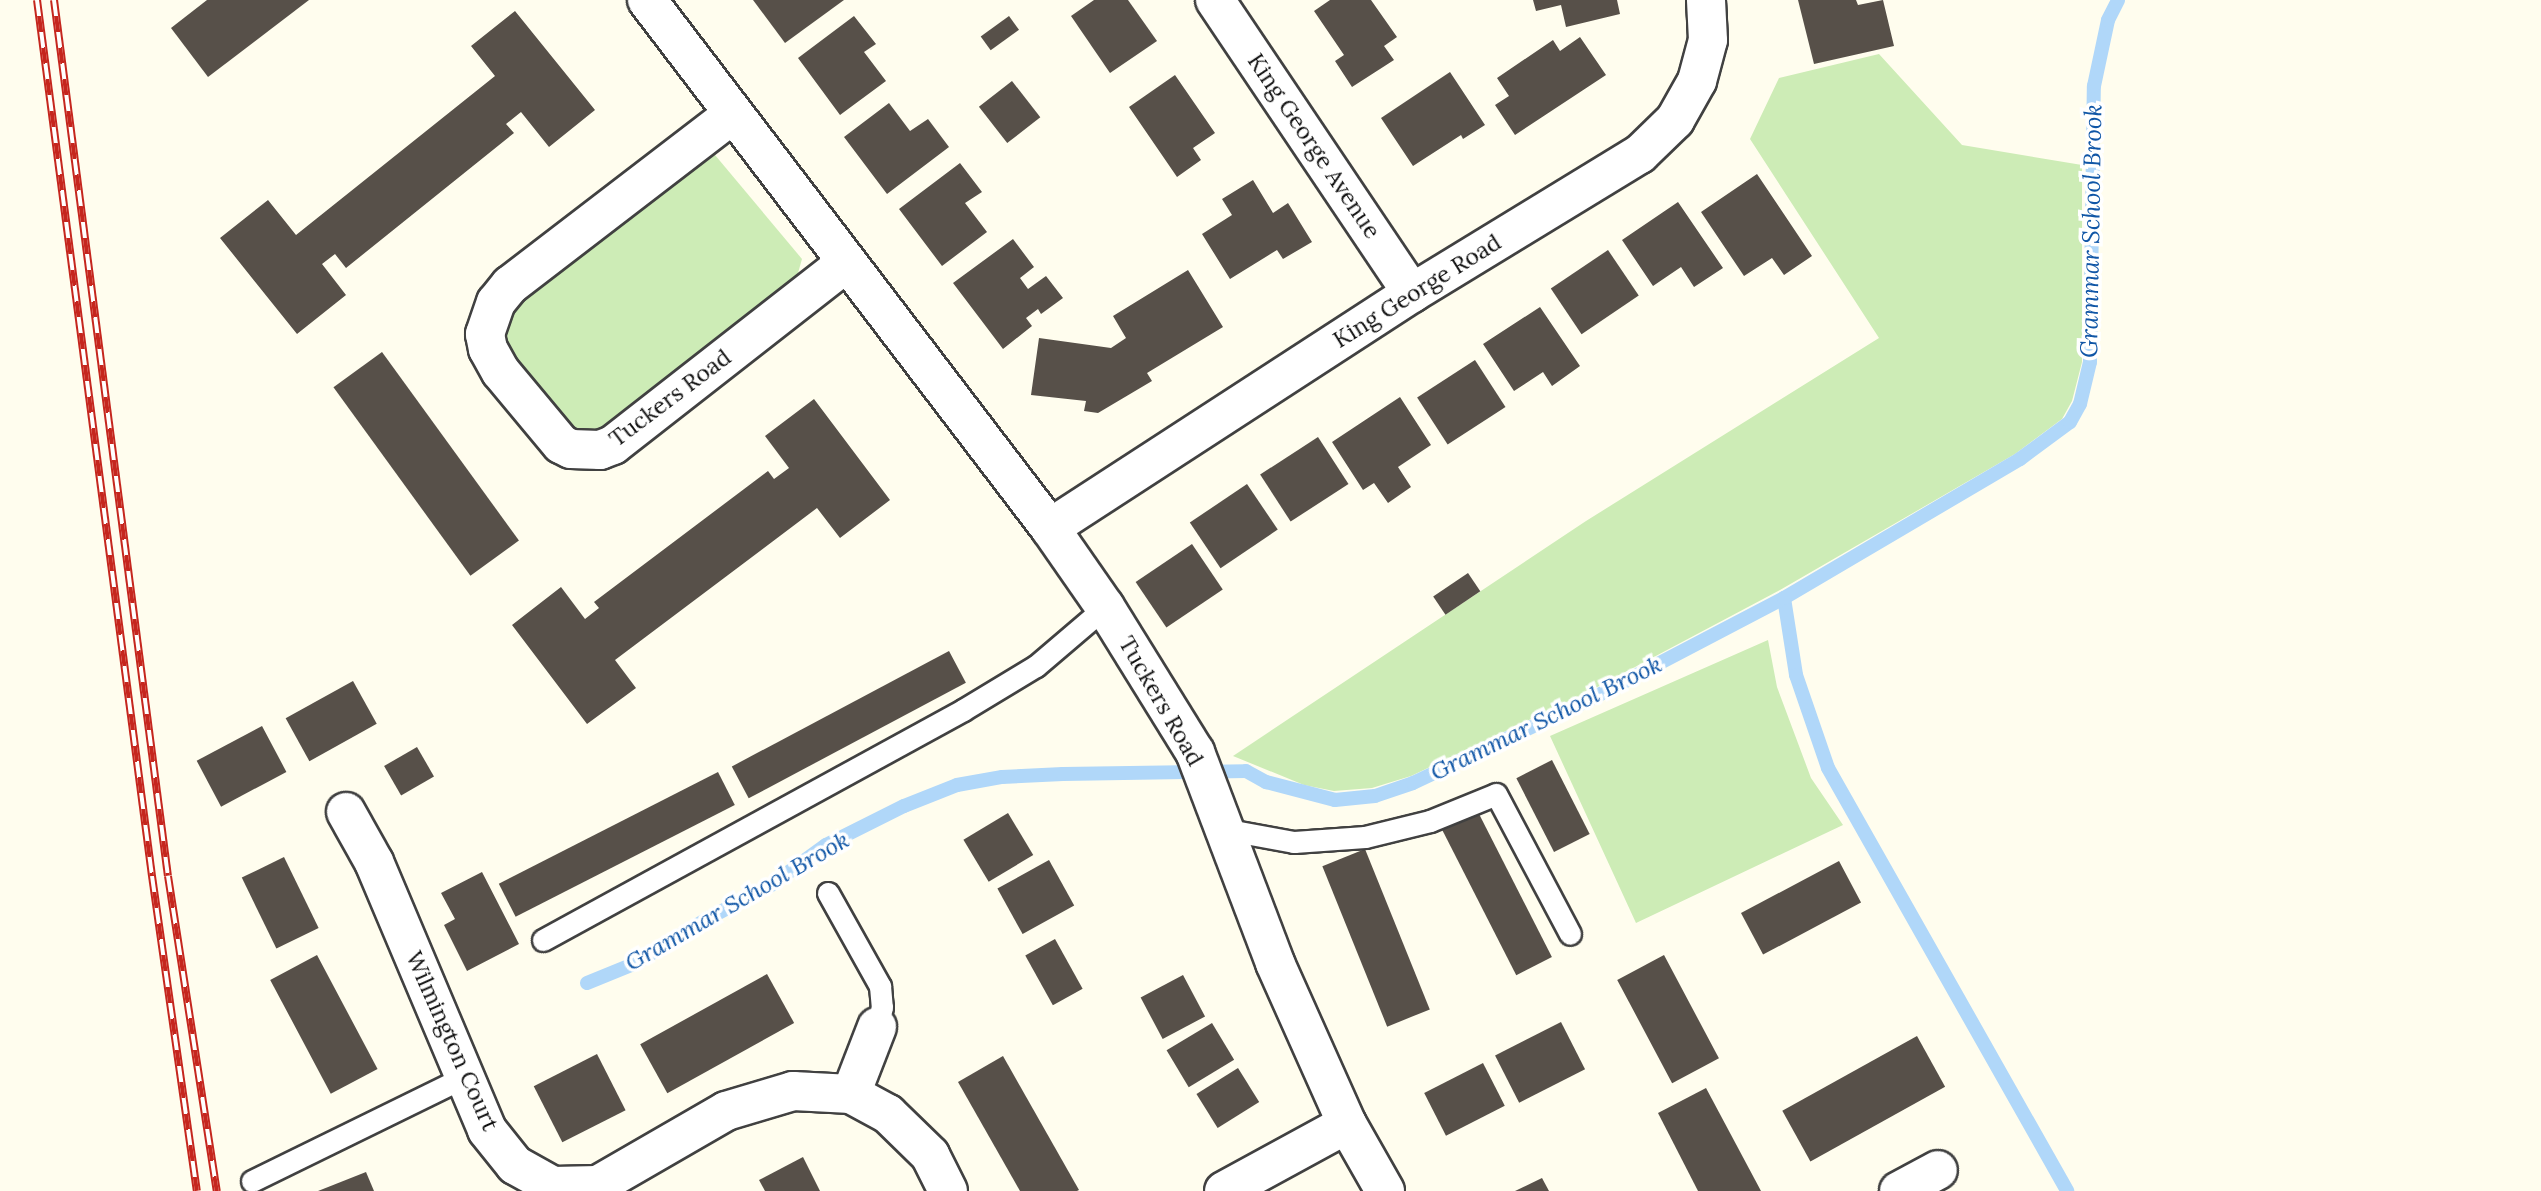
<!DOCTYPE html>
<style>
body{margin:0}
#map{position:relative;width:2541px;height:1191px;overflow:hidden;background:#fffdee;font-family:Lora,serif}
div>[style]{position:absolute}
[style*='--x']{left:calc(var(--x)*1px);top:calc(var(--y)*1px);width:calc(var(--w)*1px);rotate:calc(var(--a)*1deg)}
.green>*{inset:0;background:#cdecb6}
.stream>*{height:14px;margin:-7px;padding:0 7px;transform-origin:7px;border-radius:7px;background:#b0d7f9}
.building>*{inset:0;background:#575049;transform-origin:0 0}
.roads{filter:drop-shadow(2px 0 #414141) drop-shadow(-2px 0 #414141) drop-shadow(0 2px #414141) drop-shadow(0 -2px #414141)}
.service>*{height:21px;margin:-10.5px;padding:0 10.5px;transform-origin:10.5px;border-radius:10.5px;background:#fff}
.minor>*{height:38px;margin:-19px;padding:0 19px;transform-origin:19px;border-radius:19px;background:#fff}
.rail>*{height:8px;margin-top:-4px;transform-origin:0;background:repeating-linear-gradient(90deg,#fff 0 16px,#c5261e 0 32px);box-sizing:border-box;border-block:2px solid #c5261e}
span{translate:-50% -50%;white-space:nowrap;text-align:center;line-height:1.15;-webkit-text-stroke:7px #fff;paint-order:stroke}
.street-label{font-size:23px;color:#0e0e0e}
.water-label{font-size:24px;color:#1056a6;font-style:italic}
</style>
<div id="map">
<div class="green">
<div style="clip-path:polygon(1879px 54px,1962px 145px,2082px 165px,2082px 362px,2072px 401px,2062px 419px,2015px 454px,1780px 590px,1588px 692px,1411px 776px,1372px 788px,1334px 791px,1304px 785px,1233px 756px,1586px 521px,1879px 338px,1750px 139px,1779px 78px)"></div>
<div style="clip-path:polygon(715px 155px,802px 259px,798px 273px,784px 293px,601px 431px,575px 430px,504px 346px,506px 320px,518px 302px,580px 253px)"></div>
<div style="clip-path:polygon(1768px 640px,1777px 687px,1811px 778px,1843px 825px,1636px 923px,1550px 736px)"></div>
</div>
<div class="stream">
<div style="--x:1784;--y:598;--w:78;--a:81.1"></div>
<div style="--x:1796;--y:675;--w:98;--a:71"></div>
<div style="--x:1828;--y:768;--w:486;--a:60.5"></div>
<div style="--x:587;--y:983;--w:53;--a:-22.2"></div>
<div style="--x:636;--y:963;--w:84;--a:-31.8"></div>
<div style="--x:707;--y:919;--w:72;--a:-28"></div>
<div style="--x:771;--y:885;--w:68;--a:-36"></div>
<div style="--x:826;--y:845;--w:87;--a:-26.6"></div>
<div style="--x:904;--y:806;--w:57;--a:-21.6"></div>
<div style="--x:957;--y:785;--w:46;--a:-10.1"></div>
<div style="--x:1002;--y:777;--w:61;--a:-2.8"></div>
<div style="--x:1063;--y:774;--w:183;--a:-0.9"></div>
<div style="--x:1246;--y:771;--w:23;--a:29"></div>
<div style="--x:1266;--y:782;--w:71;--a:14.6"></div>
<div style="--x:1335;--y:800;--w:40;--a:-5.7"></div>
<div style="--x:1375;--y:796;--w:40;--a:-18.9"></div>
<div style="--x:1413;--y:783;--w:197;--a:-25.3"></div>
<div style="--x:1591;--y:699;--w:218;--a:-27.6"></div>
<div style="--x:1784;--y:598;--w:274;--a:-30.5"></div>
<div style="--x:2020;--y:459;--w:62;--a:-36.5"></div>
<div style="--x:2070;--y:422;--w:21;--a:-61"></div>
<div style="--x:2080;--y:404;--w:43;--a:-76.6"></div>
<div style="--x:2090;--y:362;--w:276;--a:-89.2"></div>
<div style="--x:2094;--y:86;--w:67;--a:-78"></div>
<div style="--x:2108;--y:20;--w:22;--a:-63"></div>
</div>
<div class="building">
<div style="clip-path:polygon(207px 0,309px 0,208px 77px,171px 28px)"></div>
<div style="clip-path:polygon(753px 0,844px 0,785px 43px)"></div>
<div style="clip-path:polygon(1094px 0,1128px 0,1157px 41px,1110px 73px,1071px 16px)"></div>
<div style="clip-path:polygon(1330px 0,1371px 0,1397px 37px,1384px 46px,1394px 60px,1352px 87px,1335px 61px,1344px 55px,1314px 11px)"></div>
<div style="clip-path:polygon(1533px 0,1617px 0,1620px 14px,1566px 27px,1561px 5px,1536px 11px)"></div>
<div style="clip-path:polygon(1798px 0,1856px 0,1858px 5px,1883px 0,1894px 46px,1814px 64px)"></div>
<div style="clip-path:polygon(515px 11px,595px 110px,549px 147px,521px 112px,506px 124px,514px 133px,346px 268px,335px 254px,322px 264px,346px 295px,297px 334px,220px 238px,268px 200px,296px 235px,495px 76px,471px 46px)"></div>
<div style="clip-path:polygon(854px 16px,876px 44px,864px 52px,886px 81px,840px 115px,798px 58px)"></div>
<div style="left:1009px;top:16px;width:17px;height:35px;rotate:54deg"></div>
<div style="clip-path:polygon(1580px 37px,1606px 75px,1515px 135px,1495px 105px,1509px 96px,1497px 78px,1553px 40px,1560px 51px)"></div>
<div style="clip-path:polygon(1450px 72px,1485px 125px,1463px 139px,1461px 135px,1413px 166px,1381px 118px)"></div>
<div style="clip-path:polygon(1175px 75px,1215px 133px,1193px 148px,1201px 160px,1177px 177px,1129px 107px)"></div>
<div style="left:1012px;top:81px;width:46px;height:42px;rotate:52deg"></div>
<div style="clip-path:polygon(889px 103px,910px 131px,928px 119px,949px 147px,887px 194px,844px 137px)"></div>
<div style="clip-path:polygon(960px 163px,982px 192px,965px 203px,987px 232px,942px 266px,899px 209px)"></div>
<div style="clip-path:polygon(1757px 174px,1812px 256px,1784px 275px,1772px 258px,1744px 276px,1701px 212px)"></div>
<div style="clip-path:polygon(1253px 180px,1273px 213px,1288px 203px,1312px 242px,1283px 259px,1277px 250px,1230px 279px,1202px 234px,1232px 215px,1222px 199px)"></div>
<div style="clip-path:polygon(1678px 202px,1723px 268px,1694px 287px,1681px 267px,1653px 286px,1622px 240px)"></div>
<div style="clip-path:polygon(1013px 239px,1034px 267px,1020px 278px,1028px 289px,1046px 276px,1063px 298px,1041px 314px,1038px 309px,1026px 318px,1032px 326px,1003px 349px,953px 283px)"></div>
<div style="left:1608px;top:250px;width:55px;height:69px;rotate:56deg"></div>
<div style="clip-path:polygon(1188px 270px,1223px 327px,1147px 373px,1152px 381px,1098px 413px,1084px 411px,1086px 401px,1031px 395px,1039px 338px,1111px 348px,1126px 338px,1113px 316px)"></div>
<div style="clip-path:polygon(1540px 307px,1580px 366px,1552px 386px,1543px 372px,1514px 391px,1483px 344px)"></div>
<div style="left:382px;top:352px;width:233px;height:60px;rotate:54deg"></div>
<div style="left:1475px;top:360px;width:56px;height:69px;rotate:57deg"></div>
<div style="clip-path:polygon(1400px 397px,1431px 445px,1398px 467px,1411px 487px,1388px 503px,1374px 483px,1363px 490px,1332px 442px)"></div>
<div style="clip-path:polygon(814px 399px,890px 500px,840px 538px,817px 508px,615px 660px,636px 688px,587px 724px,512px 625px,561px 587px,585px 619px,599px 608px,594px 602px,768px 471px,774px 479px,789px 468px,765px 436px)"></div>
<div style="left:1318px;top:437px;width:56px;height:69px;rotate:57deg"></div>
<div style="left:1247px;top:484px;width:55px;height:69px;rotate:56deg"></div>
<div style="left:1192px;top:544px;width:55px;height:68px;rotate:56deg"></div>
<div style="left:1468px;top:573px;width:22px;height:42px;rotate:56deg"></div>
<div style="left:949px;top:651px;width:36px;height:246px;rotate:62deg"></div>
<div style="left:353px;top:681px;width:49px;height:77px;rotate:61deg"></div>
<div style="left:262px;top:726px;width:52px;height:74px;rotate:62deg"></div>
<div style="left:417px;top:747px;width:34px;height:38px;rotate:60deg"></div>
<div style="left:1552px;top:760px;width:83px;height:40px;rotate:63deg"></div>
<div style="left:718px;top:772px;width:37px;height:246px;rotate:63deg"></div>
<div style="left:1477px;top:810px;width:165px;height:40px;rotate:63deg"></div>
<div style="left:1008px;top:813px;width:49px;height:52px;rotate:59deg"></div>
<div style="left:1365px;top:849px;width:173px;height:46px;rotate:68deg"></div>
<div style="left:284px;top:857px;width:79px;height:47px;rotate:64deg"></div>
<div style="left:1049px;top:860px;width:52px;height:59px;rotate:61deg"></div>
<div style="left:1839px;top:861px;width:47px;height:111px;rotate:62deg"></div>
<div style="clip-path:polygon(482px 872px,519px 944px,467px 971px,444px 925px,455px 919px,441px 893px)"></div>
<div style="left:1055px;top:939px;width:57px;height:34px;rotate:61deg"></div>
<div style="left:317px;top:955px;width:129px;height:53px;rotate:62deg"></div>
<div style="left:1664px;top:955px;width:117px;height:53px;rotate:62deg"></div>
<div style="left:767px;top:974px;width:56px;height:145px;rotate:61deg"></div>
<div style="left:1183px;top:975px;width:47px;height:48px;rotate:62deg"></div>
<div style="left:1561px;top:1022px;width:53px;height:74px;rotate:63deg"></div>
<div style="left:1212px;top:1023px;width:43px;height:53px;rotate:59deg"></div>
<div style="left:1917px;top:1036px;width:58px;height:154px;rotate:61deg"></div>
<div style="left:597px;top:1054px;width:63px;height:71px;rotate:63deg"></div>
<div style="clip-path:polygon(1003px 1056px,1079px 1190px,1077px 1191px,1020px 1191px,958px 1082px)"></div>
<div style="left:1483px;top:1063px;width:48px;height:66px;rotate:63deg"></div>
<div style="left:1238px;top:1068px;width:40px;height:49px;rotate:58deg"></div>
<div style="clip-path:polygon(1706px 1088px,1761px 1191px,1698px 1191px,1658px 1113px)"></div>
<div style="clip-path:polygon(803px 1157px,820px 1191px,765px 1191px,759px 1180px)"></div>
<div style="clip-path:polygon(366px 1172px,374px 1191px,318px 1191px)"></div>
<div style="clip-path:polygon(1542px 1178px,1549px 1191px,1515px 1191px)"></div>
</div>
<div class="roads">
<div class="service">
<div style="--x:1223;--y:829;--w:72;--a:10.4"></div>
<div style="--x:1294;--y:842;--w:71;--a:-4"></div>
<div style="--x:1365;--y:837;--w:67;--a:-13.8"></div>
<div style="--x:1430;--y:821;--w:71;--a:-22.2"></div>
<div style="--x:1496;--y:794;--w:158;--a:62.1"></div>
<div style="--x:828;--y:893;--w:107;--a:60.8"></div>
<div style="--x:880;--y:986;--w:21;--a:85"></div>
<div style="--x:882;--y:1007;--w:21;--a:104"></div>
<div style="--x:543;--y:940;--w:479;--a:-28.7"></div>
<div style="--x:963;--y:710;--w:85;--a:-31.1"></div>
<div style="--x:1036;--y:666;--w:91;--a:-40.5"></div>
<div style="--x:252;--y:1181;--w:238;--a:-26.1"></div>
</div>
<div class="minor">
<div style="--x:647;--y:0;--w:664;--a:52.65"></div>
<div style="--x:1050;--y:528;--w:96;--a:55.2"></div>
<div style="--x:1105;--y:607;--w:171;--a:58.2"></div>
<div style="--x:1195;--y:752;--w:226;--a:69.2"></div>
<div style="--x:1275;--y:963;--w:176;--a:65.9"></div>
<div style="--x:1347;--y:1124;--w:77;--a:60.4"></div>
<div style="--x:1215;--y:0;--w:353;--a:56.1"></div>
<div style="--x:733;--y:114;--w:281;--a:142.5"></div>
<div style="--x:510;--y:285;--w:22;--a:129"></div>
<div style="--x:496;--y:302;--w:34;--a:109"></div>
<div style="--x:485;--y:334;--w:15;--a:79"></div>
<div style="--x:488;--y:349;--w:26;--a:61"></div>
<div style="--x:501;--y:372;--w:94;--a:50.2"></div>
<div style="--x:561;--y:444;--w:11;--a:27"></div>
<div style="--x:571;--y:449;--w:29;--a:2"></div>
<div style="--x:600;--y:450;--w:14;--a:-21"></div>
<div style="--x:613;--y:445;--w:296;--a:-38"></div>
<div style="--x:1050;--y:528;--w:432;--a:-33"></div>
<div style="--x:1412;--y:293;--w:267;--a:-31.4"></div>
<div style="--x:1640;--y:154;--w:49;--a:-44.2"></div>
<div style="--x:1675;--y:120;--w:45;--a:-60.6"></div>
<div style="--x:1697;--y:81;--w:42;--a:-75"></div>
<div style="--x:1708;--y:40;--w:40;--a:-92.9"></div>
<div style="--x:346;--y:812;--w:57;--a:60.8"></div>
<div style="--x:374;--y:862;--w:291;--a:67.1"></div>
<div style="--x:487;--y:1130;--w:45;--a:51.3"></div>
<div style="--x:515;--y:1165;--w:43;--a:28.9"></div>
<div style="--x:553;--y:1186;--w:45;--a:-1.3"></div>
<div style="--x:598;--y:1185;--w:148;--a:-30"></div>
<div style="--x:726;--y:1111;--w:70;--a:-16.6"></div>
<div style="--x:793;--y:1091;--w:58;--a:3"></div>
<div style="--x:851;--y:1094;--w:42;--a:28.4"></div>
<div style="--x:888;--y:1114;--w:59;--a:44.3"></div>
<div style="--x:930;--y:1155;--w:40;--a:63.4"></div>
<div style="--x:851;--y:1094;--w:72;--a:-68.8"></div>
<div style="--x:1224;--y:1191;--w:140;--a:-28.6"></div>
<div style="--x:1899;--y:1191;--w:44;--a:-28.3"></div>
</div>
</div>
<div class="rail">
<div style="--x:37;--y:0;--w:884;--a:82.52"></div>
<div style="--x:152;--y:876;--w:318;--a:81.9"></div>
<div style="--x:54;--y:0;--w:883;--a:82.59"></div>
<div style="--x:168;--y:876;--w:319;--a:81.2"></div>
</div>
<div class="street-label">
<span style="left:1314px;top:146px;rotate:56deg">King George Avenue</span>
<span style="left:1417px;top:291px;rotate:-32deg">King George Road</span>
<span style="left:670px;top:398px;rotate:-37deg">Tuckers Road</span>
<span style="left:1161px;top:701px;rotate:60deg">Tuckers Road</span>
<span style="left:452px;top:1041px;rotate:66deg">Wilmington Court</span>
</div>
<div class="water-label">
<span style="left:2091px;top:231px;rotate:-89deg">Grammar School Brook</span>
<span style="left:1546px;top:718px;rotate:-26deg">Grammar School Brook</span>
<span style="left:737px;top:901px;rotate:-30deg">Grammar School Brook</span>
</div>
</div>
